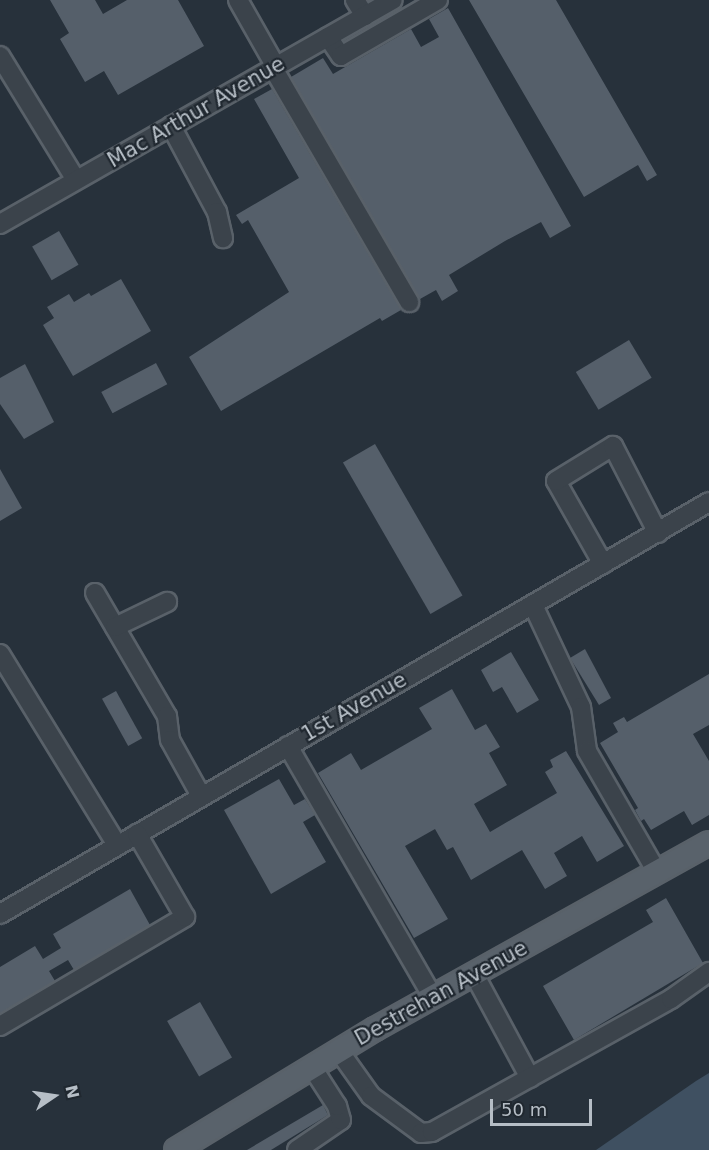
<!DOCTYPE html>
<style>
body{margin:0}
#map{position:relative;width:709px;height:1150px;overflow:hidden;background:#27313b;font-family:"DejaVu Sans",sans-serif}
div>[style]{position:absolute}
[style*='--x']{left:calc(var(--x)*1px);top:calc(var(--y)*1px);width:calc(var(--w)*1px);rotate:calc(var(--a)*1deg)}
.water>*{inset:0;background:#3f5061}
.building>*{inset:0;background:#555f6a;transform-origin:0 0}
.roads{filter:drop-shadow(2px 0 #596169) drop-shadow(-2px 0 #596169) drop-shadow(0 2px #596169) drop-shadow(0 -2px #596169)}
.minor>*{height:18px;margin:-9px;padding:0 9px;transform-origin:9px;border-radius:9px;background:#3b434b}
.major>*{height:22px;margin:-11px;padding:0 11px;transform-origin:11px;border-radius:11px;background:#59626b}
span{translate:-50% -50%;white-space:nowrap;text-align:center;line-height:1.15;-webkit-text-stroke:4.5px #202830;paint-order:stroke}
.street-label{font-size:21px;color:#b6bec6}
.north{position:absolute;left:24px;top:1066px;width:60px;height:60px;-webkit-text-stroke:4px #202830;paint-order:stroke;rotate:77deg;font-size:16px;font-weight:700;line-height:24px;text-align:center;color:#b6bec6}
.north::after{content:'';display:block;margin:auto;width:21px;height:27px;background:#b6bec6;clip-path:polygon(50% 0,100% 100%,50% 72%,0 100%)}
.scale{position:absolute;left:490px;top:1099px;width:102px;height:27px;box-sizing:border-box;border:3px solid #b6bec6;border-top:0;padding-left:8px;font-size:18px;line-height:21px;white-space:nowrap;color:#b6bec6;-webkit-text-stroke:4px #202830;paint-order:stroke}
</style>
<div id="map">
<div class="water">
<div style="clip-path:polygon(709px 1073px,709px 1150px,596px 1150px,696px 1081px)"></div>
</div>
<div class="building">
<div style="clip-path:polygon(50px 0,95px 0,103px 14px,127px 0,178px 0,204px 46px,118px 95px,104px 71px,85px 82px,60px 39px,69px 33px)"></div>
<div style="clip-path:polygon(469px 0,556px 0,657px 175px,647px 181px,638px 165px,584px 197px)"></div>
<div style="clip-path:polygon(448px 8px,571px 226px,550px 238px,541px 222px,505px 241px,449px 275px,458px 291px,442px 301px,436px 290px,420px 299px,291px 77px,323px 58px,333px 74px,411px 29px,421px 47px,439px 37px,429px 19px)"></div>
<div style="clip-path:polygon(272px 89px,401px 310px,382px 321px,380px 318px,221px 411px,189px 357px,289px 292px,248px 220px,242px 224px,236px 215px,299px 178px,254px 99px)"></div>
<div style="left:59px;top:231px;width:39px;height:31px;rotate:60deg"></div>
<div style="clip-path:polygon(121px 279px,151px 331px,73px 376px,43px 325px,54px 318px,47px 307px,69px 294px,74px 302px,89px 293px,91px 296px)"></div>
<div style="left:629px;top:340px;width:44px;height:62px;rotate:59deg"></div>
<div style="left:156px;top:363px;width:24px;height:62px;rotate:62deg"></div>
<div style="clip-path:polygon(25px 364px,54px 422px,24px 439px,0 404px,0 378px)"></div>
<div style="left:375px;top:444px;width:175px;height:37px;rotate:60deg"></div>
<div style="clip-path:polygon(0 469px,22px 508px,0 521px)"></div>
<div style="clip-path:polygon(585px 649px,611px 698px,599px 705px,570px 658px)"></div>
<div style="clip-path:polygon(511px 652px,539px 700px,517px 713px,502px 687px,493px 692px,481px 670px)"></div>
<div style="clip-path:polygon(709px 674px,709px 725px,693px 734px,709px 761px,709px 815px,692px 825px,684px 811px,651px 830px,644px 819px,641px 821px,635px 810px,638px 808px,600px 743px,618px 732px,613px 723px,624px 717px,627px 722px)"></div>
<div style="clip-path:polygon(452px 689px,475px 730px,486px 724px,500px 747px,489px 753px,507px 785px,474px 804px,490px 832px,557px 793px,545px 772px,553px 767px,550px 760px,566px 751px,624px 846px,597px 862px,582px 836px,554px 853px,567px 876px,545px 889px,522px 850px,471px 880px,453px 847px,447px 850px,435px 829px,405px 846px,448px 919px,414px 938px,318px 773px,351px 753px,361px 770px,432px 729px,419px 708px)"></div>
<div style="left:116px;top:691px;width:54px;height:16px;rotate:61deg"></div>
<div style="clip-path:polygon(279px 779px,294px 805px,305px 799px,315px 815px,303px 822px,326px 862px,271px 894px,224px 810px)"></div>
<div style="clip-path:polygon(130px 889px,150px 925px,74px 970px,68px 960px,49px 971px,55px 981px,0 1013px,0 967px,35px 946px,43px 959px,61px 948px,53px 934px)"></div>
<div style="clip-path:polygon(666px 898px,703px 963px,574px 1040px,543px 986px,653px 922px,646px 910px)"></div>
<div style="left:200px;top:1002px;width:64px;height:38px;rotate:60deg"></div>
<div style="clip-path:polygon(323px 1105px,328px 1115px,271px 1150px,247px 1150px)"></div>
</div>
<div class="roads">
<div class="minor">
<div style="--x:238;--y:0;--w:77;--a:60.4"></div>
<div style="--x:355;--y:0;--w:19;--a:58"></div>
<div style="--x:328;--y:37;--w:23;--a:56"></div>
<div style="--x:341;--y:56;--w:112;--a:-30"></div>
<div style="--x:0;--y:56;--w:145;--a:58.5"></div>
<div style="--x:273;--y:68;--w:271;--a:59.8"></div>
<div style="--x:171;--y:126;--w:98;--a:61.9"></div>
<div style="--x:217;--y:212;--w:27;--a:77"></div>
<div style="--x:0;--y:224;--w:452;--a:-29.7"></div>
<div style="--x:603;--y:564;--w:95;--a:-119.5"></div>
<div style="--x:556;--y:481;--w:67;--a:-31.6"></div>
<div style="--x:613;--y:446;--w:98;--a:62.7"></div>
<div style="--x:95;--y:593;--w:143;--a:59.7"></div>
<div style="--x:167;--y:716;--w:24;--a:83"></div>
<div style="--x:170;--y:740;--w:64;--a:61"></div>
<div style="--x:533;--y:605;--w:113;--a:64.8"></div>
<div style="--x:581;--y:707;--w:44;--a:82.2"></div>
<div style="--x:587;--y:751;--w:140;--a:60"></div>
<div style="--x:115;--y:627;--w:58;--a:-25.7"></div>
<div style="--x:0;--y:654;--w:224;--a:58.5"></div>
<div style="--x:288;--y:746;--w:290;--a:60"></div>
<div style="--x:0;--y:914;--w:820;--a:-30.16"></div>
<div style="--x:474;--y:974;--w:118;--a:61.7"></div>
<div style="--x:0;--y:1026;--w:215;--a:-30.5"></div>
<div style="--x:185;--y:917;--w:96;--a:-120"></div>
<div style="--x:339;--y:1051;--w:55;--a:54.6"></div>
<div style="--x:371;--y:1096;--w:62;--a:36.5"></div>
<div style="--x:421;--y:1133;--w:11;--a:-5"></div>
<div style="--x:432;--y:1132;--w:274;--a:-29.1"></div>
<div style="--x:671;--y:999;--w:47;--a:-35.4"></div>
<div style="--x:297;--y:1150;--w:53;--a:-34.3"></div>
<div style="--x:341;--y:1120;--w:15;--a:-106"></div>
<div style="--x:337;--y:1106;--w:46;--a:-122.7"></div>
</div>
<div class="major">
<div style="--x:176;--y:1150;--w:233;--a:-31.3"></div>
<div style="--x:375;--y:1029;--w:382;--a:-29.1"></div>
</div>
</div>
<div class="street-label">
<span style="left:196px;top:112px;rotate:-30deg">Mac Arthur Avenue</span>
<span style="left:354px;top:707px;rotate:-30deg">1st Avenue</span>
<span style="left:441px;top:993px;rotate:-29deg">Destrehan Avenue</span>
</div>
<div class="north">N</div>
<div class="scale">50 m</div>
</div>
